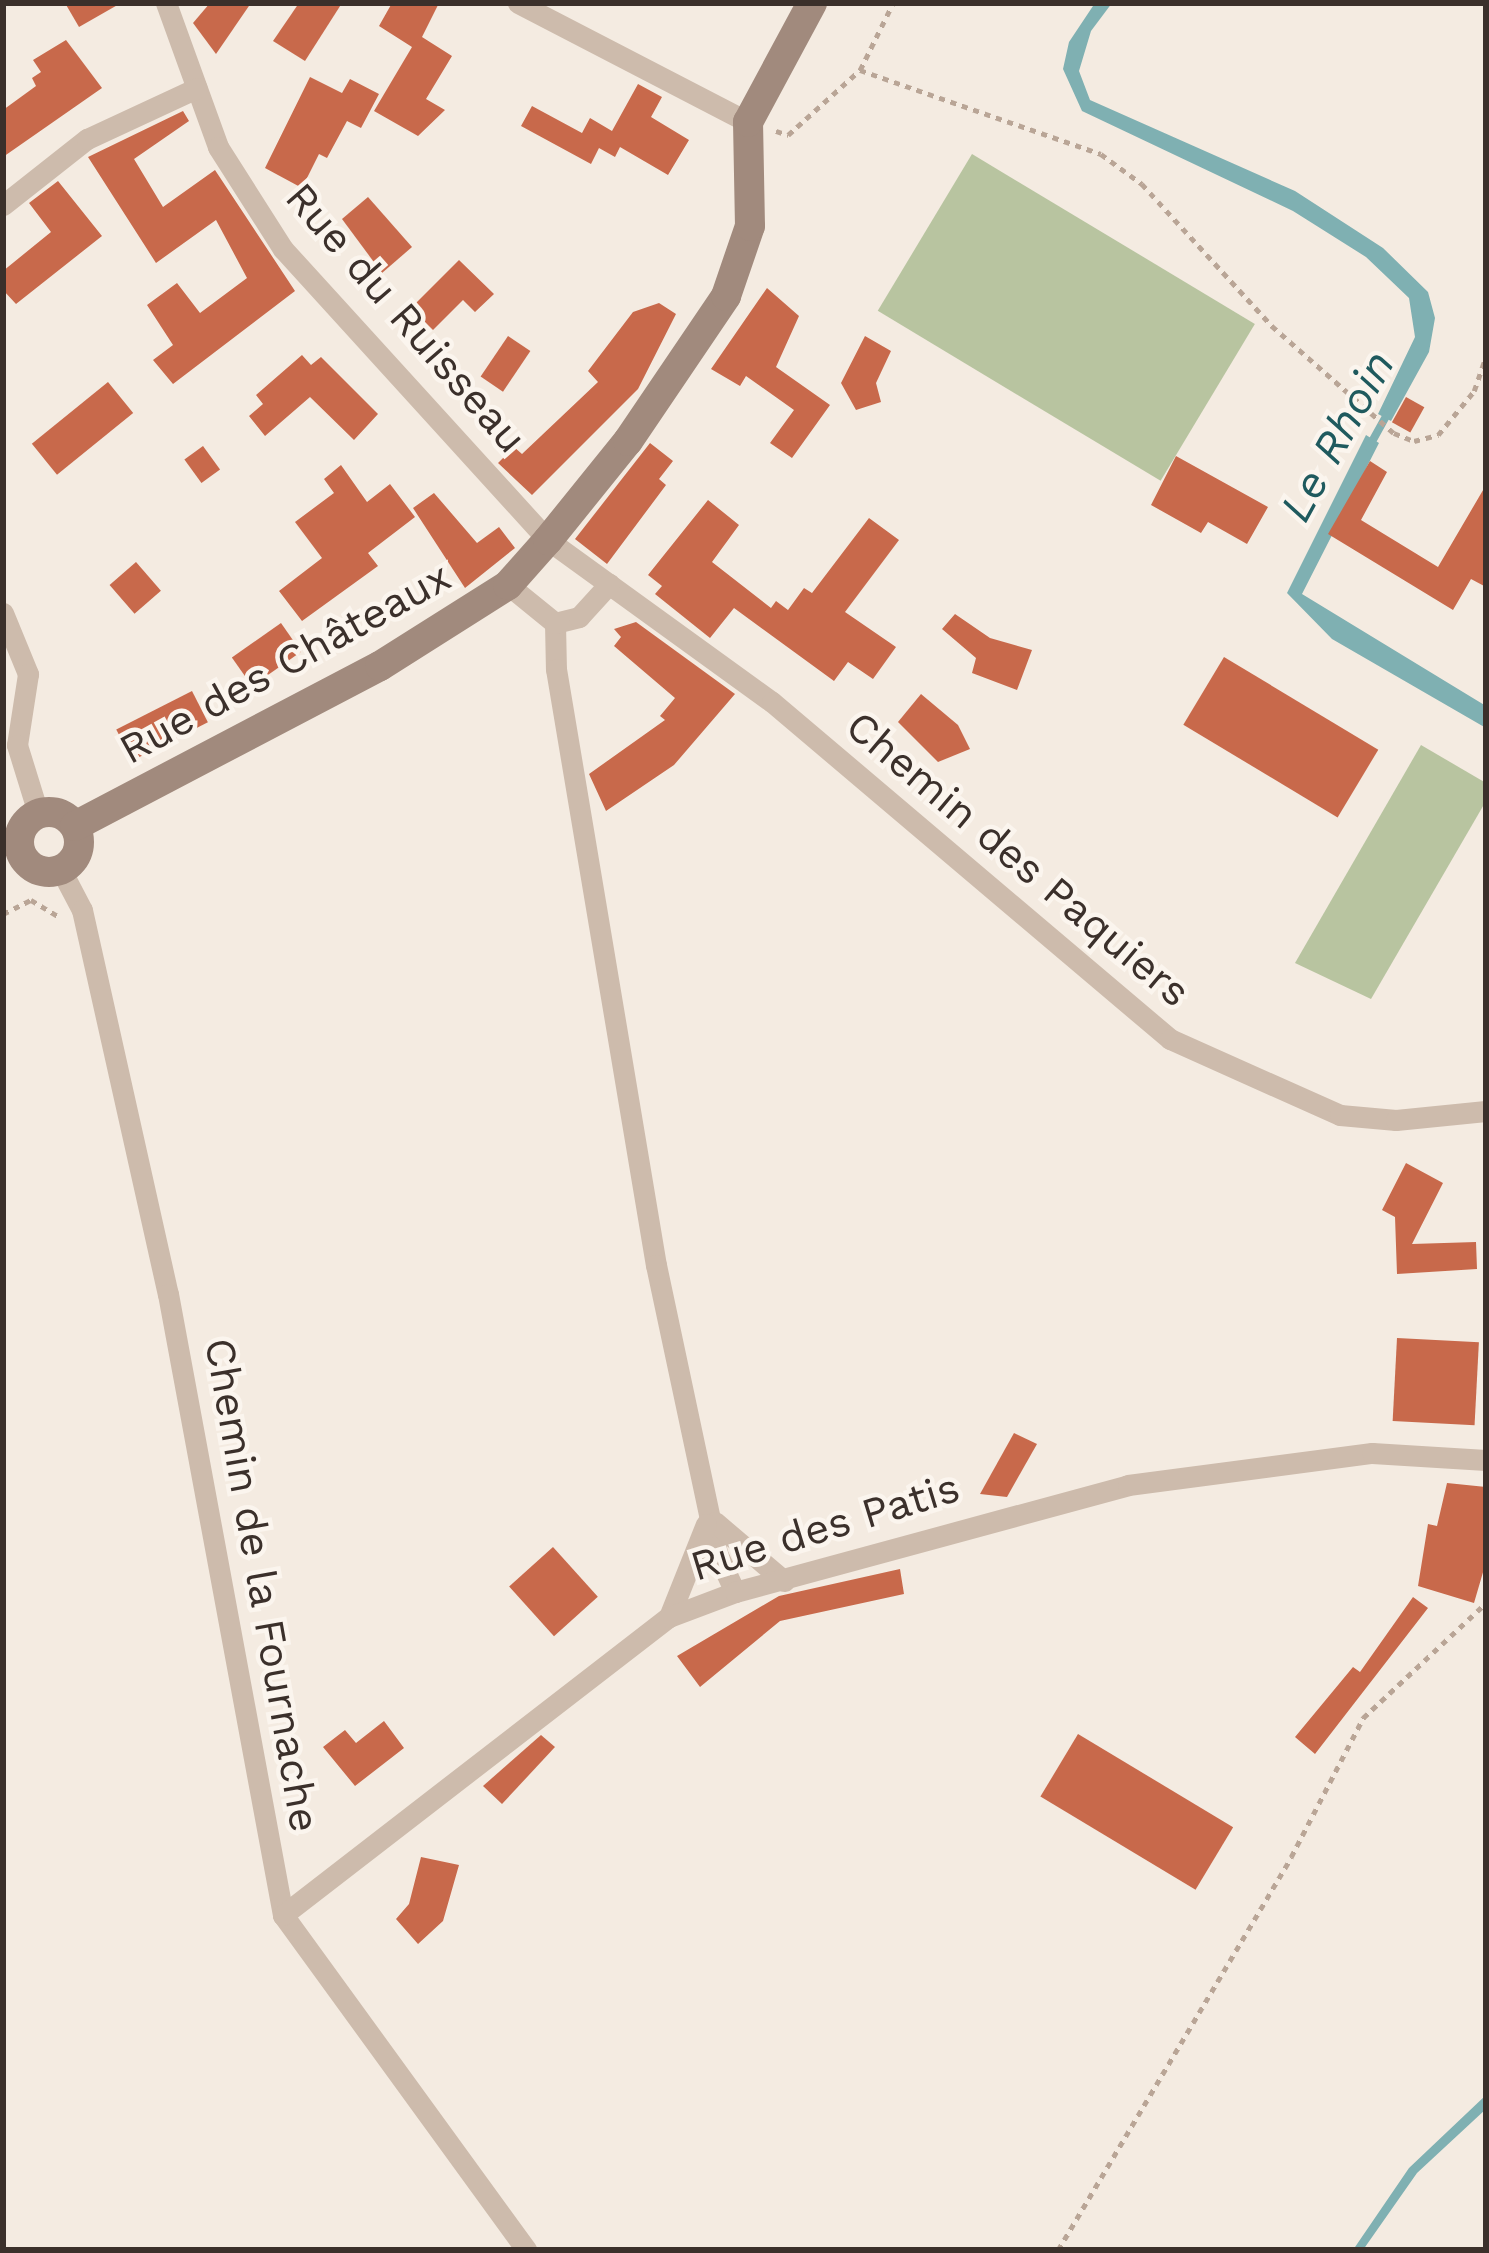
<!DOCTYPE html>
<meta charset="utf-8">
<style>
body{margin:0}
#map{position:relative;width:1489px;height:2253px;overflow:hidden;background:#f4ebe1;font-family:"Work Sans",sans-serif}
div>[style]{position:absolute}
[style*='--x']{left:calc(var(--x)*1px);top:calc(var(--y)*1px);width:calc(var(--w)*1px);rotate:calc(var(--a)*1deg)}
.green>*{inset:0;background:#b8c4a0;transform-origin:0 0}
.water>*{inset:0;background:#7fb0b2}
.stream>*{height:8px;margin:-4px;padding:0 4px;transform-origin:4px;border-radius:4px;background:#7fb0b2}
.building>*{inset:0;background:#c8694b;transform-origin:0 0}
.path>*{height:4.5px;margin-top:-2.25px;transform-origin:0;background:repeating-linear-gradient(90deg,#b9a596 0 6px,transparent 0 12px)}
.street>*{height:21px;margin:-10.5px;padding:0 10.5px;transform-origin:10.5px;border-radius:10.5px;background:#cdbbac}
.secondary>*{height:30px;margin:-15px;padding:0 15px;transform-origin:15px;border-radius:15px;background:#a18a7d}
.secondary>.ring{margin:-15px;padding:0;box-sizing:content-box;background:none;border:30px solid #a18a7d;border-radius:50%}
span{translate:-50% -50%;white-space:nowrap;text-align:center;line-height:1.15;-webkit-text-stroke:9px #fbf5ee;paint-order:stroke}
.street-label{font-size:42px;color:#3b302b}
.water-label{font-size:45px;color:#1f5a5e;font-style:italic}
.frame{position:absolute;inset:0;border:6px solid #3b302b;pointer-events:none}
</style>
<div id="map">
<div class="green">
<div style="left:972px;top:154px;width:330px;height:183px;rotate:31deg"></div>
<div style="clip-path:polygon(1421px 745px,1486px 783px,1486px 801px,1371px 999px,1295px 963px)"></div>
</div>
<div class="water">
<div style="clip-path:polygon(1095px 3px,1112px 3px,1091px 31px,1079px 71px,1090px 100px,1295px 191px,1383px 248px,1428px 292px,1435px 318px,1429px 352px,1391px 421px,1378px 414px,1415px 337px,1409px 298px,1366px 257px,1293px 211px,1082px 111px,1063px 69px,1069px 42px)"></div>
<div style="clip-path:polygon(1366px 435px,1379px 443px,1302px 594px,1486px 706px,1486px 728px,1332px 639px,1287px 593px)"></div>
<div style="clip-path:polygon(1486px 2095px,1486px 2109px,1417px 2173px,1363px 2250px,1353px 2250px,1409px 2168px)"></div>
</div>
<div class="stream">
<div style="--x:1369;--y:447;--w:39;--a:-61"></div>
</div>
<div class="building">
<div style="clip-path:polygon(65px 3px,121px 3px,79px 27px)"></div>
<div style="clip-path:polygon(210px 3px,251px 3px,216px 54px,193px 23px)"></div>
<div style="clip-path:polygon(299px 3px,342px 3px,305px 61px,273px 41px)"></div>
<div style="clip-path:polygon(392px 3px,439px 3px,422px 37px,452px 56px,426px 99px,445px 110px,418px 136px,374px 111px,412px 47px,379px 26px)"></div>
<div style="clip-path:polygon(66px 40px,102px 88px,3px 157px,3px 110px,36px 86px,32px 78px,41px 72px,33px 60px)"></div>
<div style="clip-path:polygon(310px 77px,342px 93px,350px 79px,379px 94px,361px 128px,347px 121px,327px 158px,319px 154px,302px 188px,265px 168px)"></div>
<div style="clip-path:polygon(638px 84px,662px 97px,651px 117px,689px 140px,668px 175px,620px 147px,615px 157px,599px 148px,591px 164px,521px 126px,532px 106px,582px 133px,590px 118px,612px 131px)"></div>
<div style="clip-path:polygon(183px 111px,189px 121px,134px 159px,163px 207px,215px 170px,295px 291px,173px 384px,153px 360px,173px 345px,147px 305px,177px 283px,200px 313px,247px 278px,216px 220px,156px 263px,88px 157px)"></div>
<div style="clip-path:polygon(58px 181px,102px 236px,16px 304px,3px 290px,3px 271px,51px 232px,29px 203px)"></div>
<div style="clip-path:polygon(368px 197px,412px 247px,382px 273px,342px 219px)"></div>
<div style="clip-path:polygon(459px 260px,494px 294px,475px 312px,463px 300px,433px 330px,411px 308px)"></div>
<div style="clip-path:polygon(767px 288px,799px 316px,776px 367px,830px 405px,792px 458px,770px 443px,794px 410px,746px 376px,740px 386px,711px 369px)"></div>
<div style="clip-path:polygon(659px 303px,676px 314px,638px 389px,532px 495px,498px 463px,514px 447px,522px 454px,598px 382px,588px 371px,633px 312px)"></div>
<div style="left:508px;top:336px;width:27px;height:49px;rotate:34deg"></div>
<div style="clip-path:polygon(865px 336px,891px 351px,876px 383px,881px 402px,856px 410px,841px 383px)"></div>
<div style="clip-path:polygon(302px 355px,311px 365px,321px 357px,378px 414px,354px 440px,310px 397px,265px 436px,249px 416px,263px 404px,256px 395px)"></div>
<div style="left:108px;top:382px;width:40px;height:98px;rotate:51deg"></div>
<div style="left:1406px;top:397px;width:21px;height:29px;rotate:29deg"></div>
<div style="clip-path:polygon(650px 443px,673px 461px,659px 479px,666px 485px,607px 564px,575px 539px)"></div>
<div style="left:203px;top:446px;width:29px;height:23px;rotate:54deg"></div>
<div style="clip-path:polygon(1176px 456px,1268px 507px,1247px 544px,1208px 522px,1201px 533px,1151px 505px)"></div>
<div style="clip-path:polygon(1370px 461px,1387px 472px,1361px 520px,1438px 567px,1486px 485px,1486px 587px,1471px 579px,1453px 610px,1328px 534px)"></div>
<div style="clip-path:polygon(341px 465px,367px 502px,390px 484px,415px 517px,368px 553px,378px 566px,302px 621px,279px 591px,322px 558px,295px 522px,334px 493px,324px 479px)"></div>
<div style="clip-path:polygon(434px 493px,477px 543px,499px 527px,515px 548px,465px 588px,413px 508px)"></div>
<div style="clip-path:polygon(708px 500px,739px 525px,712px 562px,771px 608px,776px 601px,788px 610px,804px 588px,812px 593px,869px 518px,899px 540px,845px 612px,896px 647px,873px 679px,848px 662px,834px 681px,734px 608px,710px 638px,655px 594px,662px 586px,648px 575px)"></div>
<div style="left:136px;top:562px;width:38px;height:35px;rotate:49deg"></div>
<div style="clip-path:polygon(955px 614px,990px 638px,1032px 650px,1017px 690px,972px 673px,976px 658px,942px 629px)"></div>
<div style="clip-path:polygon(636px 622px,735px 694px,674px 765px,606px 811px,589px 774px,665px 720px,660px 716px,675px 698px,614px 646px,621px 637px,614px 629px)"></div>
<div style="left:281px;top:623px;width:35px;height:60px;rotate:55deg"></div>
<div style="left:1224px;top:657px;width:180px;height:79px;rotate:31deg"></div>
<div style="left:192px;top:691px;width:35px;height:85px;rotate:63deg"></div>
<div style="clip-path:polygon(921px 694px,958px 725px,970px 749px,938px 762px,898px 722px)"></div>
<div style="clip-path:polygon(1406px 1163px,1443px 1183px,1412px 1244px,1476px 1242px,1477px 1269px,1397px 1274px,1395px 1217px,1382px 1210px)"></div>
<div style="left:1397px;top:1338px;width:82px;height:83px;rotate:3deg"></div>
<div style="clip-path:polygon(1014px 1433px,1037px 1444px,1007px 1497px,980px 1494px)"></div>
<div style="clip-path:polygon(1447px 1483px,1486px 1487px,1486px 1562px,1474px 1603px,1418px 1586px,1428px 1524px,1437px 1526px)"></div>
<div style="left:553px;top:1547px;width:67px;height:59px;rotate:48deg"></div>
<div style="clip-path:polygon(900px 1569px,904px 1594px,780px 1621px,700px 1687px,677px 1656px,779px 1596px)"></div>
<div style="clip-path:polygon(1413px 1597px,1428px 1608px,1315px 1754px,1295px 1737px,1353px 1667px,1360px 1672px)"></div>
<div style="clip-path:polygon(384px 1721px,404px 1748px,355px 1786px,323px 1747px,345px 1730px,356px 1743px)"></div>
<div style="left:1078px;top:1734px;width:181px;height:73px;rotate:31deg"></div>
<div style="clip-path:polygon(541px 1735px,555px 1747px,502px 1804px,483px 1786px)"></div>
<div style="clip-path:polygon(421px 1857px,459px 1865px,443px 1921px,418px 1944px,396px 1919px,409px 1904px)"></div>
</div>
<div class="path">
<div style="--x:860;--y:70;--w:255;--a:19.2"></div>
<div style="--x:1101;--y:154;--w:51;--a:36.2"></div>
<div style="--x:1142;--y:184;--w:193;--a:47.5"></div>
<div style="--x:1272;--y:326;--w:162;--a:41.3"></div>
<div style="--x:1394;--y:433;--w:22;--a:22"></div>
<div style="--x:1414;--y:441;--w:25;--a:-14"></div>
<div style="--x:1438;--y:435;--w:57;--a:-50.7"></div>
<div style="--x:1474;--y:391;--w:37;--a:-71"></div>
<div style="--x:776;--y:131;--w:13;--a:18"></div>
<div style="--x:788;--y:135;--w:97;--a:-42.1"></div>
<div style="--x:860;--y:70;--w:75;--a:-63.8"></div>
<div style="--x:3;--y:914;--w:31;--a:-27"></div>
<div style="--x:31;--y:900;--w:33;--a:31"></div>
<div style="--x:1058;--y:2250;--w:457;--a:-59.3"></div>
<div style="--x:1291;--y:1857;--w:157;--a:-62.6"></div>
<div style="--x:1363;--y:1718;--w:168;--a:-43.1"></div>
</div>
<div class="street">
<div style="--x:166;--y:3;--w:153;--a:70.1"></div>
<div style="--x:218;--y:147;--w:121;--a:57.5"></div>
<div style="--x:283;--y:249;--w:394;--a:47.7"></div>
<div style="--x:548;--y:540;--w:276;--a:35.9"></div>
<div style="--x:772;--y:702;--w:522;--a:40.26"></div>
<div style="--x:1170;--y:1039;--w:186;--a:24.1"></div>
<div style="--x:1340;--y:1115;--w:56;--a:5.1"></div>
<div style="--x:1396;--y:1120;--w:90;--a:-5.7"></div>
<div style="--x:518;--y:3;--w:259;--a:27.4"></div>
<div style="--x:3;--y:205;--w:107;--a:-38.2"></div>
<div style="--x:87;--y:139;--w:121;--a:-24.9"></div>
<div style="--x:508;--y:585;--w:60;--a:39"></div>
<div style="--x:3;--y:613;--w:66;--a:67.7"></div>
<div style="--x:28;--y:674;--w:72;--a:98.8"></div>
<div style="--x:17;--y:745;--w:71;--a:72.8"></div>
<div style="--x:555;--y:623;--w:46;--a:88.8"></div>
<div style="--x:556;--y:669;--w:604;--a:80.48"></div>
<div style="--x:656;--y:1265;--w:294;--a:78"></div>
<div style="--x:717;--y:1553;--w:43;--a:65.2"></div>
<div style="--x:555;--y:623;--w:25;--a:-14"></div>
<div style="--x:579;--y:617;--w:45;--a:-47.7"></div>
<div style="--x:61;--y:870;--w:45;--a:62.3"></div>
<div style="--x:82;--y:910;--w:394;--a:77.4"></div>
<div style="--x:168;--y:1294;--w:632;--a:79.51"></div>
<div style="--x:283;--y:1915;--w:414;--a:54"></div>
<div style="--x:715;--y:1522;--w:91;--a:40.5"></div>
<div style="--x:669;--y:1617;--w:100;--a:-68.3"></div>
<div style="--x:283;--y:1915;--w:488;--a:-37.7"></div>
<div style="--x:669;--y:1617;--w:71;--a:-20.7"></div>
<div style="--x:735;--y:1592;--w:407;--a:-15.2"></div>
<div style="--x:1128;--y:1485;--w:246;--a:-7.5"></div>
<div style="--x:1372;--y:1453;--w:114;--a:3.5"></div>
</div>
<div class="secondary">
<div class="ring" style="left:19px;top:812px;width:30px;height:30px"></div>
<div style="--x:75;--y:826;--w:344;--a:-27.7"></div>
<div style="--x:380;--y:666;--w:151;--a:-32.3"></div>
<div style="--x:508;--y:585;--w:60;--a:-48.4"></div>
<div style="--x:548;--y:540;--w:127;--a:-51.1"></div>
<div style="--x:628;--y:441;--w:175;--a:-55.9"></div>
<div style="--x:726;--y:296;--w:74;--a:-71.1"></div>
<div style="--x:750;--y:226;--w:104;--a:-91.1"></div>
<div style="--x:748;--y:122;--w:135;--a:-61.7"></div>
</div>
<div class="street-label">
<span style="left:406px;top:318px;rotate:49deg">Rue du Ruisseau</span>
<span style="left:285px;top:663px;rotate:-29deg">Rue des Châteaux</span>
<span style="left:1018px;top:859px;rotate:40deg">Chemin des Paquiers</span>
<span style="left:825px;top:1527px;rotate:-17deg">Rue des Patis</span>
<span style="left:262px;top:1585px;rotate:80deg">Chemin de la Fournache</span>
</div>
<div class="water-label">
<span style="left:1337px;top:436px;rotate:-61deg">Le Rhoin</span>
</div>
<div class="frame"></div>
</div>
